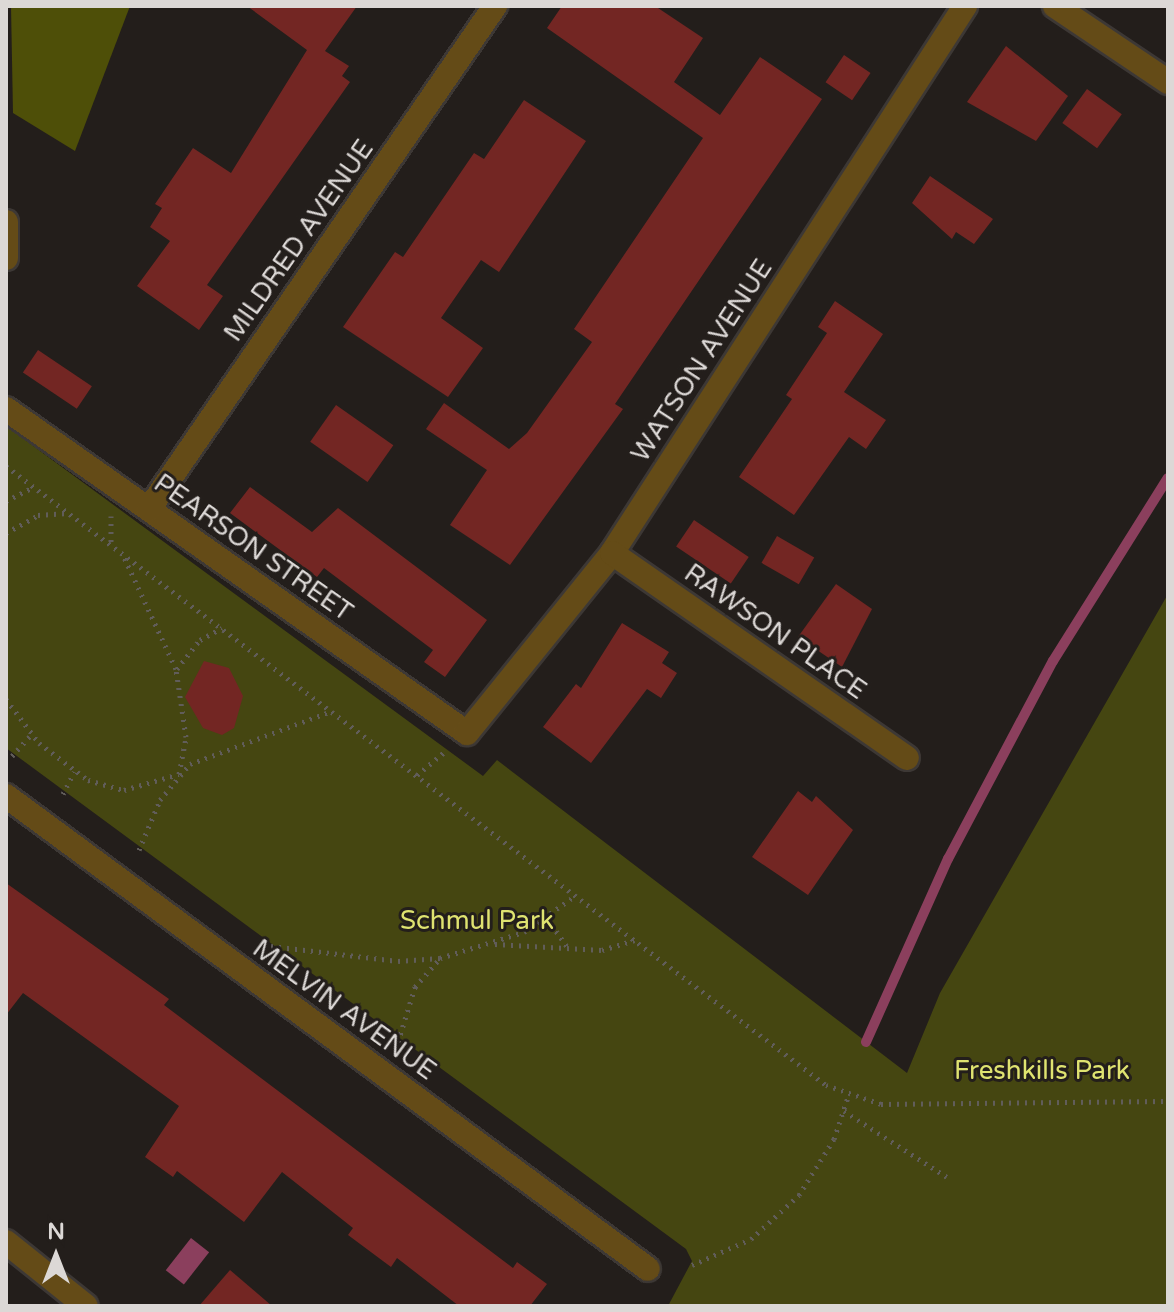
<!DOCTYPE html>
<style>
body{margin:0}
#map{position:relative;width:1174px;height:1312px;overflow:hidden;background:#231e1b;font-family:"Varela Round",sans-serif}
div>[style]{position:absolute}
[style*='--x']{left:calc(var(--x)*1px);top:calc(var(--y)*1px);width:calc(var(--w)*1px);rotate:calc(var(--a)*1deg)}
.green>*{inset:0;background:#454611}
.forest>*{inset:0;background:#4e4f08}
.water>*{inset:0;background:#8b3f5d;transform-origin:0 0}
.stream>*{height:10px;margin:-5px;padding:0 5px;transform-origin:5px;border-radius:5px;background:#8b3f5d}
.building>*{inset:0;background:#732623;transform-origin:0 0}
.path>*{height:5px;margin-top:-2.5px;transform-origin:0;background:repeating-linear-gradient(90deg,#615d5a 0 2px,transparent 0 8px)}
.roads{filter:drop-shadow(2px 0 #3d3835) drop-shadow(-2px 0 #3d3835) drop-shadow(0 2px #3d3835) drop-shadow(0 -2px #3d3835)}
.minor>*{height:24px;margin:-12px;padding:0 12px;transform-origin:12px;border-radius:12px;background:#644b17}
span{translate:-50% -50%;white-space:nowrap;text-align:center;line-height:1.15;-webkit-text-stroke:6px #231e1b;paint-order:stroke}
.street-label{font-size:26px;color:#dcd8d6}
.park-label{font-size:26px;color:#dfe370}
.frame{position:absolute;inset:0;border:8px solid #dcd8d6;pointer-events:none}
.north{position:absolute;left:16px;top:1216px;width:80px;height:80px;-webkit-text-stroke:6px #231e1b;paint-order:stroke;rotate:0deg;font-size:22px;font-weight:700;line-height:32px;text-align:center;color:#dcd8d6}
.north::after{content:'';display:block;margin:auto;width:28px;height:36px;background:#dcd8d6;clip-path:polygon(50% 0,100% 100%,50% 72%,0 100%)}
</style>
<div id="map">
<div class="green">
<div style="clip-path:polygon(6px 426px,483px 776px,497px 760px,907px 1073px,940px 993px,1168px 594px,1168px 1306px,668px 1306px,692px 1261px,686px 1249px,6px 748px)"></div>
</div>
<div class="forest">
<div style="clip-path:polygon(11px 6px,130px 6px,75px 151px,13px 113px)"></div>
</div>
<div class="water">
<div style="left:191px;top:1238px;width:23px;height:41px;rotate:38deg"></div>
</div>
<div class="stream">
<div style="--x:866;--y:1042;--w:201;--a:-65.9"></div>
<div style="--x:948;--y:859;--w:224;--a:-62.1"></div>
<div style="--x:1053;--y:661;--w:216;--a:-57.9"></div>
</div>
<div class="building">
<div style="clip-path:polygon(247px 6px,357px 6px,325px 51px,349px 66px,342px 76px,350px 82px,207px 285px,223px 296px,199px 330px,137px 286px,170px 241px,150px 227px,162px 208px,155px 204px,193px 148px,231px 173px,307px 50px)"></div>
<div style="clip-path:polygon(562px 6px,655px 6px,703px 38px,674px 82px,720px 115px,760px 57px,822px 99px,615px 404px,623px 409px,510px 565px,450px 525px,487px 470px,426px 429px,444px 403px,509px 449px,527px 433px,592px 342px,574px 329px,703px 138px,547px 28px)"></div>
<div style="clip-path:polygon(1006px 46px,1068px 96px,1036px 141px,967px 102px)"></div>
<div style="left:844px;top:55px;width:32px;height:33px;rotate:34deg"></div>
<div style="left:1087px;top:89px;width:43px;height:42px;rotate:36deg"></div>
<div style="clip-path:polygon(524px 100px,586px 141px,499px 272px,481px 260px,441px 318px,483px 348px,448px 397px,343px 327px,395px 252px,403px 257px,474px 153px,484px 159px)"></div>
<div style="clip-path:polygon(930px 176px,993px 219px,974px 244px,956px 232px,952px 239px,912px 203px)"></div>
<div style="clip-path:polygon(835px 301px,883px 334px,844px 392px,886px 420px,866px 449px,849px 437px,794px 515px,739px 477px,792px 399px,786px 395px,827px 333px,818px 327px)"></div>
<div style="left:38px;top:350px;width:65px;height:27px;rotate:34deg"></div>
<div style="left:336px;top:405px;width:70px;height:45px;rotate:35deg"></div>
<div style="clip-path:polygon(250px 487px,312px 532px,338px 508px,487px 620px,445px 677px,424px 662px,433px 650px,324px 568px,317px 577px,230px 513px)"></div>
<div style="left:694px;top:520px;width:66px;height:32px;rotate:34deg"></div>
<div style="left:777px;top:536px;width:43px;height:31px;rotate:30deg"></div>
<div style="clip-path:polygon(836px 584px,872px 609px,842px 667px,798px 637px)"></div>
<div style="clip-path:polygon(622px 623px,669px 652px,662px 663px,677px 673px,661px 698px,647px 689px,591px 763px,543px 727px,576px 684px,581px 688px)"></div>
<div style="clip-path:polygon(204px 661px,229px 668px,243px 696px,234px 728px,222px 735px,203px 728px,185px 697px)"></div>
<div style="clip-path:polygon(798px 791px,812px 802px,816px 796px,853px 830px,808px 895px,752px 857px)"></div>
<div style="clip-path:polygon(6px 883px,169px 999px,164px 1005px,513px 1268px,517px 1262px,547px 1284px,530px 1306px,459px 1306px,397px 1258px,391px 1267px,348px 1235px,353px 1228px,282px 1172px,244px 1222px,177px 1171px,173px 1177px,145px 1157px,179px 1106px,23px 993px,6px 1015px)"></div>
<div style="clip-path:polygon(230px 1270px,272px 1306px,199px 1306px)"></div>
</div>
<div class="path">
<div style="--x:6;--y:466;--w:1027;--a:37.05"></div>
<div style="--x:826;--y:1085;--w:58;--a:19.1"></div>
<div style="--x:881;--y:1104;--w:287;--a:-0.6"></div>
<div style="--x:6;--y:501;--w:30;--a:-27"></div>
<div style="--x:111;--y:516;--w:29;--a:90"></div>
<div style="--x:6;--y:533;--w:37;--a:-29"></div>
<div style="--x:38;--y:515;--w:30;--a:-4"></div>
<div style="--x:177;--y:669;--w:37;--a:-52"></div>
<div style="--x:200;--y:640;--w:25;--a:-29"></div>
<div style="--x:6;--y:699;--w:55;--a:53.1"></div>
<div style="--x:39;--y:743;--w:61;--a:37.1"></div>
<div style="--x:88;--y:780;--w:37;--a:16"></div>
<div style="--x:124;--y:790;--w:57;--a:-16.2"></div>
<div style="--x:179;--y:774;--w:38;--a:-79"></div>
<div style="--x:186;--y:737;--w:69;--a:-98.4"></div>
<div style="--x:176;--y:669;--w:126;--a:-114.9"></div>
<div style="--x:12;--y:756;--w:28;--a:-48"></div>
<div style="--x:417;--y:775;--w:35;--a:-40"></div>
<div style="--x:63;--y:794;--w:25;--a:-63"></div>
<div style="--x:139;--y:850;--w:54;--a:-67.2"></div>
<div style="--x:160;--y:800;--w:47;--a:-50.2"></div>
<div style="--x:190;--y:764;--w:152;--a:-20.5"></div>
<div style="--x:547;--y:918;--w:35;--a:55"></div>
<div style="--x:495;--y:944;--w:107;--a:3.2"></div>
<div style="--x:602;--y:950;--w:34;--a:-17"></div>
<div style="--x:271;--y:946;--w:128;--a:6.7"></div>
<div style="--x:398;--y:961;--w:42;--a:-4.1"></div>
<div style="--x:440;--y:958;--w:88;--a:-17.2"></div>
<div style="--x:524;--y:932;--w:64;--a:-35.4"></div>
<div style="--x:398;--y:1042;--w:58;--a:-72.8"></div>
<div style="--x:415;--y:987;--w:37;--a:-49"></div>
<div style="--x:844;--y:1111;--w:122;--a:32.7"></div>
<div style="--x:692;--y:1265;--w:64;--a:-23.8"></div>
<div style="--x:751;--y:1239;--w:65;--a:-42.5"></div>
<div style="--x:799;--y:1195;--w:66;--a:-58"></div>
<div style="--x:834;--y:1139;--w:44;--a:-71.6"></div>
</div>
<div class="roads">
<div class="minor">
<div style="--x:1055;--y:6;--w:136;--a:33.9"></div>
<div style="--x:6;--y:222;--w:36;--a:90"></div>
<div style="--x:6;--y:409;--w:563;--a:35.1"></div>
<div style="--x:467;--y:733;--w:231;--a:-51.1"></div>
<div style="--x:612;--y:553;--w:651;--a:-57.16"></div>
<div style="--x:149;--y:509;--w:611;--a:-55.48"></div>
<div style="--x:612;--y:553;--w:359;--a:34.8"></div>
<div style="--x:6;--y:796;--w:797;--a:36.38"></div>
<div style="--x:6;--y:1242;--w:102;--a:38.7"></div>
</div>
</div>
<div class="street-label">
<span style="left:299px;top:241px;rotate:-55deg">MILDRED AVENUE</span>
<span style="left:702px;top:361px;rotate:-57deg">WATSON AVENUE</span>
<span style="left:253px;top:548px;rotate:35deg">PEARSON STREET</span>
<span style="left:775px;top:632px;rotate:35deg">RAWSON PLACE</span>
<span style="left:344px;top:1010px;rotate:36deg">MELVIN AVENUE</span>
</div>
<div class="park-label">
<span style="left:477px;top:921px">Schmul Park</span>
<span style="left:1042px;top:1071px">Freshkills Park</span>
</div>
<div class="frame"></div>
<div class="north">N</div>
</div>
